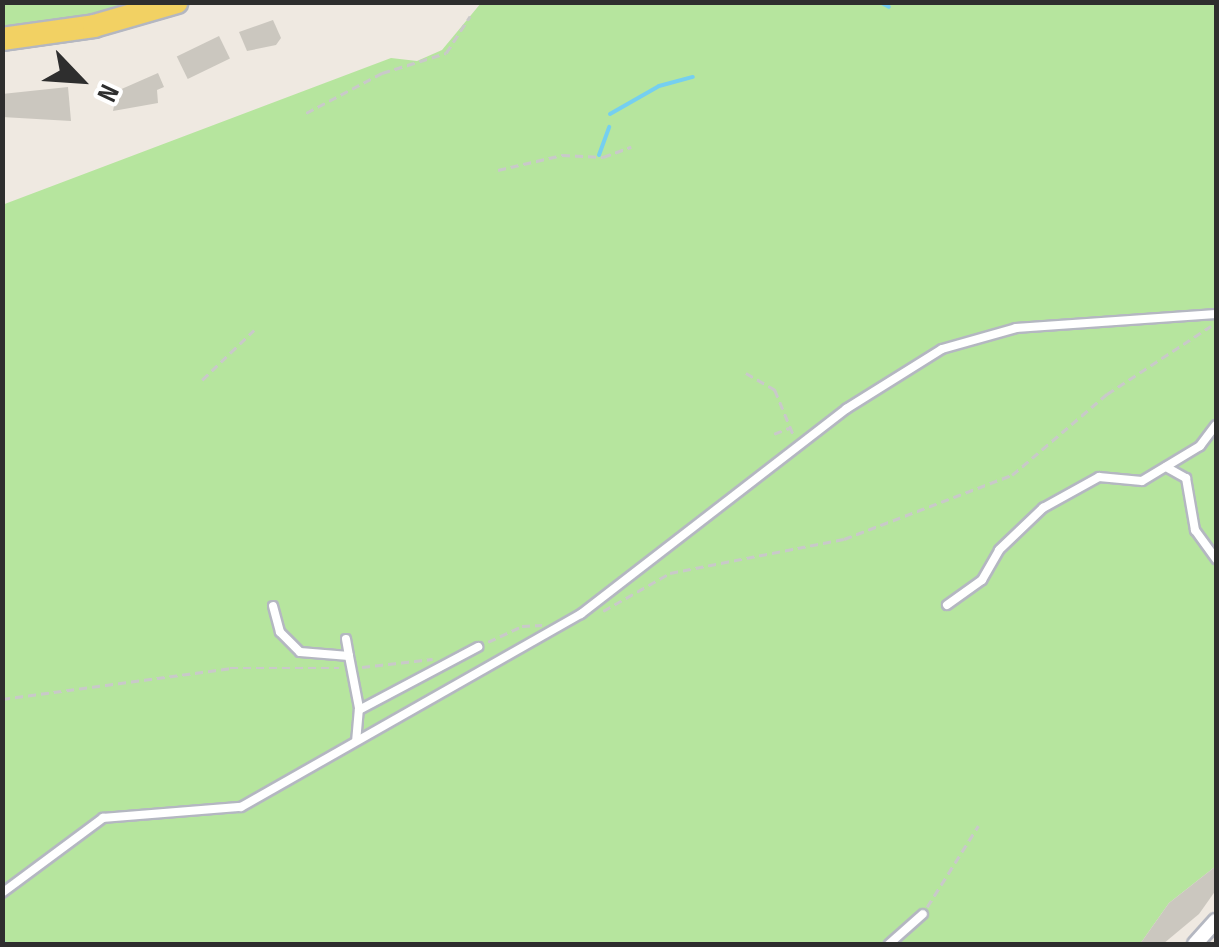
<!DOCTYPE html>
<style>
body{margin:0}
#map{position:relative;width:1219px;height:947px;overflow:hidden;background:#efe9e1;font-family:"Sofia Sans Condensed",sans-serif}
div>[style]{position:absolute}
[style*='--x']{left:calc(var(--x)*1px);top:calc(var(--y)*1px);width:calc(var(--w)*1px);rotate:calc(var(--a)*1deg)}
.green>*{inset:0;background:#b6e59e}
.stream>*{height:4px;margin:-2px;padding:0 2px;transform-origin:2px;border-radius:2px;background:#75cff0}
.building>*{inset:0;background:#cbc7bf;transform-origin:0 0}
.path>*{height:2.5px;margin-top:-1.25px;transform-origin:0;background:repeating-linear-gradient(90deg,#c9c9c9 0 8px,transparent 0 13px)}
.roads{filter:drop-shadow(2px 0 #b4b7c1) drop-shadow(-2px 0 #b4b7c1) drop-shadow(0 2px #b4b7c1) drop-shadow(0 -2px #b4b7c1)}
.service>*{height:8px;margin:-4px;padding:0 4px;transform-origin:4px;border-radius:4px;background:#fff}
.minor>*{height:14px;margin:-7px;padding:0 7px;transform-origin:7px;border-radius:7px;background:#fff}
.primary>*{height:22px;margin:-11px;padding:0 11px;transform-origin:11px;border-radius:11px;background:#f2d163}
span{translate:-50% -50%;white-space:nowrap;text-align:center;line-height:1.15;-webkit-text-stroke:8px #fff;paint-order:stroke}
.frame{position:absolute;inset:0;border:5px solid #2e2e2e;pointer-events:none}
.north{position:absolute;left:30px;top:30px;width:100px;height:100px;-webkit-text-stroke:8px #fff;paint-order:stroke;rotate:115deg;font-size:28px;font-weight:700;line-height:40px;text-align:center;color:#2e2e2e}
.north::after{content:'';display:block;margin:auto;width:35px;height:45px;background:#2e2e2e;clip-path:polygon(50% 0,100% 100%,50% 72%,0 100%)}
</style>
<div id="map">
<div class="green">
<div style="clip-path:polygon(2px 3px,150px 3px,3px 30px)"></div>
<div style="clip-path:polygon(481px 3px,1216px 3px,1216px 866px,1169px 903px,1140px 944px,3px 944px,2px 205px,391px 58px,417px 61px,442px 50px)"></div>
</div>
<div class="stream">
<div style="--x:880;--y:2;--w:10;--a:29"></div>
<div style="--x:610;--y:114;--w:56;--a:-29.7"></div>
<div style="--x:659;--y:86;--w:35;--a:-15"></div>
<div style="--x:599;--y:155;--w:30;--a:-70"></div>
<div style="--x:2;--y:942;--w:4;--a:27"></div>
</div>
<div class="building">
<div style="clip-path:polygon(273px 20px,281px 38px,276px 45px,247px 51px,239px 32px)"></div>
<div style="left:219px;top:36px;width:25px;height:47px;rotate:64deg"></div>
<div style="clip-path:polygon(158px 73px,164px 87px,157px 90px,158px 103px,113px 111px,117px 91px)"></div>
<div style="clip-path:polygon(68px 87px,71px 121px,2px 117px,2px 94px)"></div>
<div style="clip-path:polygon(1216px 866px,1216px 890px,1199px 914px,1163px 944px,1140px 944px,1169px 903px)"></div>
</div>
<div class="path">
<div style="--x:306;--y:113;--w:86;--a:-27.8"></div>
<div style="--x:382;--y:73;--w:67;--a:-17.4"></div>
<div style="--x:446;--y:53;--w:44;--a:-57"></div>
<div style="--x:498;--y:170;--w:66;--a:-13.2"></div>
<div style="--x:562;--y:155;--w:41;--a:2.8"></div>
<div style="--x:603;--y:157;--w:30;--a:-20"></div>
<div style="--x:746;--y:373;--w:34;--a:30"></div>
<div style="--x:775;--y:390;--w:50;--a:67.6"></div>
<div style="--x:202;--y:380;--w:72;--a:-43.9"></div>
<div style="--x:774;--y:434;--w:16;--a:-22"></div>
<div style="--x:603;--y:611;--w:77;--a:-29.6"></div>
<div style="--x:670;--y:573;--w:177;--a:-11.1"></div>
<div style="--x:844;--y:539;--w:180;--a:-20.9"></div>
<div style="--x:1012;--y:475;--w:125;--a:-40.5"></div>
<div style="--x:1107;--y:394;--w:124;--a:-33.2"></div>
<div style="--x:488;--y:642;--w:38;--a:-25"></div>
<div style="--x:522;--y:626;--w:20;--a:-3"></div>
<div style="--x:362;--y:667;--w:71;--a:-6.4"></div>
<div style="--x:2;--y:699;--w:230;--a:-7.7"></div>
<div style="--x:230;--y:668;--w:109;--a:0"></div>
<div style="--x:927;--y:907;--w:96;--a:-57.8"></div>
</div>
<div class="roads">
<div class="service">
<div style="--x:1166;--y:467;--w:23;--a:29"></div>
<div style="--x:1186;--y:478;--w:53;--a:80.2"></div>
<div style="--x:1195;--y:530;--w:36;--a:54"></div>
<div style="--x:947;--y:605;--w:43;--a:-35.5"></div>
<div style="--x:982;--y:580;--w:34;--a:-60"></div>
<div style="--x:999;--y:550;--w:61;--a:-43.7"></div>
<div style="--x:1043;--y:508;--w:64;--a:-29"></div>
<div style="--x:1099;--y:477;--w:43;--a:5.3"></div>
<div style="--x:1142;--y:481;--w:68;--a:-31.1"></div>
<div style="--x:1200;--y:446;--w:26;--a:-53"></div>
<div style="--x:273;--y:606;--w:27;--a:75"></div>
<div style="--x:280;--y:632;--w:28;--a:45"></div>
<div style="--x:300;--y:652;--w:49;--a:4.7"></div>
<div style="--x:349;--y:656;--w:53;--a:79.1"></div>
<div style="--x:359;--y:708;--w:32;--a:95"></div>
<div style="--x:346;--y:639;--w:17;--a:80"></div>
<div style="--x:359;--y:710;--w:135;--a:-27.9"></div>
<div style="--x:2;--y:893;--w:126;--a:-36.6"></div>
<div style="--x:103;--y:818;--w:138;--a:-4.6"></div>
<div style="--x:241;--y:807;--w:391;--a:-29.6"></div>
<div style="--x:581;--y:614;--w:335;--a:-37.7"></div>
<div style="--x:846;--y:409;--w:113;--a:-32"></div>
<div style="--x:942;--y:349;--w:77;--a:-15.8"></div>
<div style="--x:1016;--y:328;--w:200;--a:-4"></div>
<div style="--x:889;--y:944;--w:45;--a:-41.4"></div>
</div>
<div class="minor">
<div style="--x:1195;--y:944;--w:31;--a:-48"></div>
</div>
<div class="primary">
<div style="--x:2;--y:39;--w:93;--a:-8"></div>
<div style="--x:94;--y:26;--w:86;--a:-16.1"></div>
</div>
</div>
<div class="frame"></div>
<div class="north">N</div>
</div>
